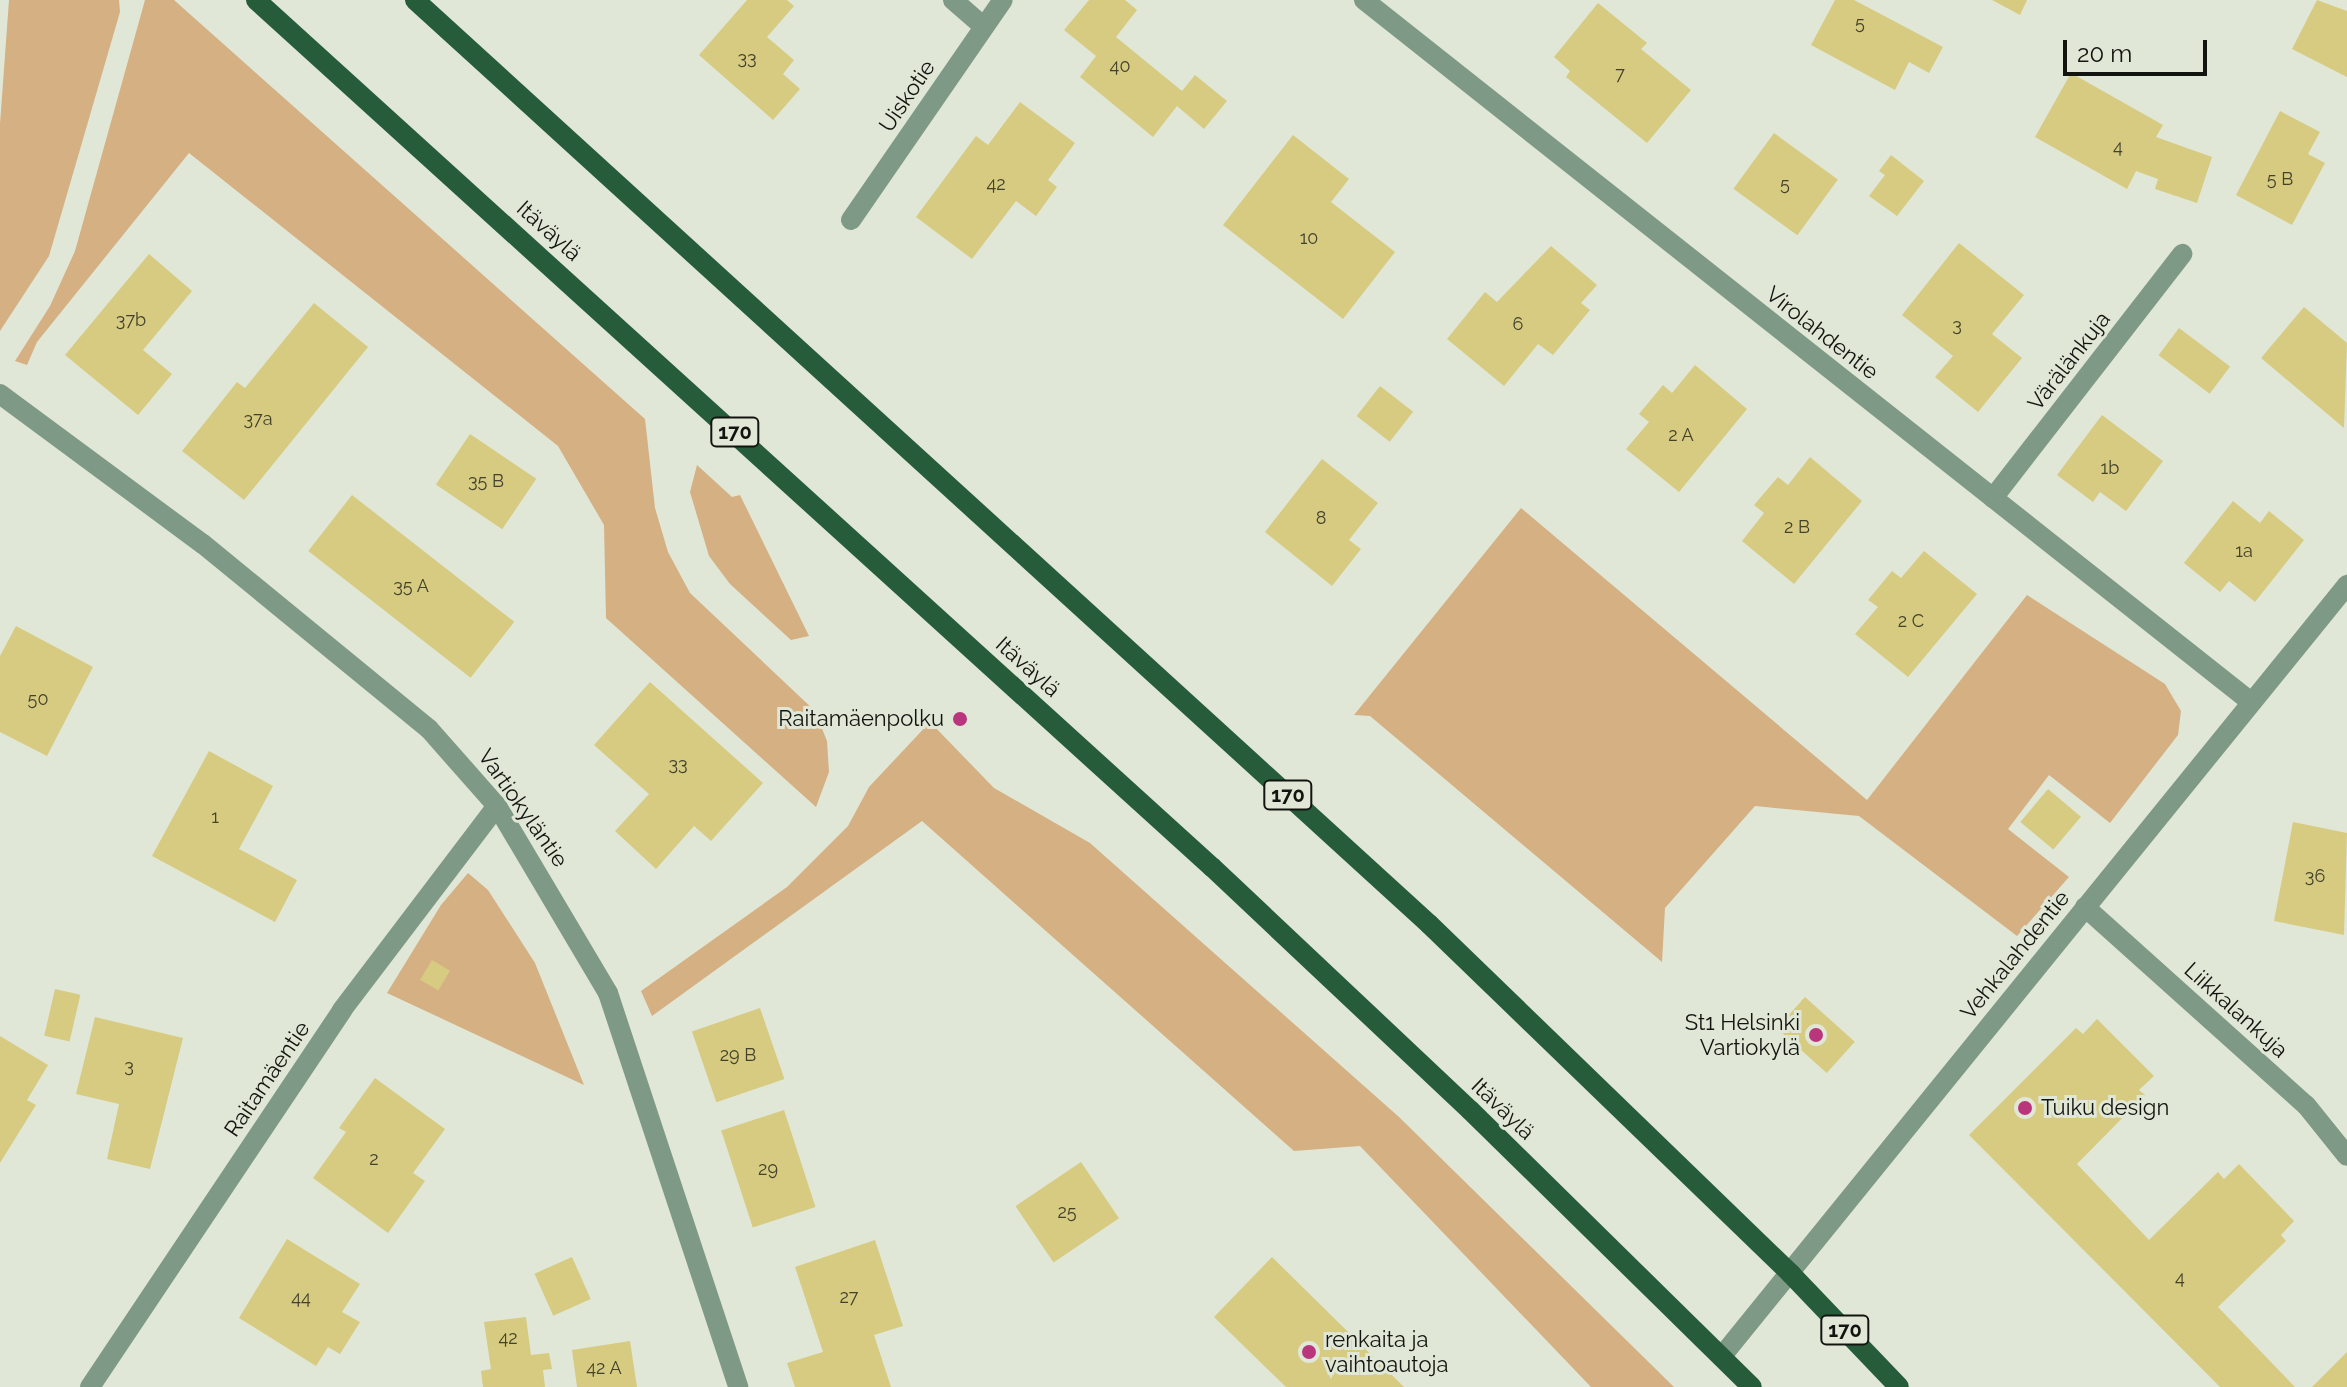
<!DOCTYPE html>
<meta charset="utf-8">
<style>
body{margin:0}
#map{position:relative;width:2347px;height:1387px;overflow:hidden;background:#e0e7d7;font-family:Raleway,sans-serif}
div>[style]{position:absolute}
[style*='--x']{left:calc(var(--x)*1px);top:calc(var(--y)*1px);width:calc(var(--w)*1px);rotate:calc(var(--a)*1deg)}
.green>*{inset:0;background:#d4b083}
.building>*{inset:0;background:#d7cb81;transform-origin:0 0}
.minor>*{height:20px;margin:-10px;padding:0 10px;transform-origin:10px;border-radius:10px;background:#7e9a86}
.tertiary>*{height:20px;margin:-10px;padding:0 10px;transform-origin:10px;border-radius:10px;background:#7e9a86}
.primary>*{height:20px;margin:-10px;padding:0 10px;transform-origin:10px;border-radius:10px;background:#265c3a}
.dots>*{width:22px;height:22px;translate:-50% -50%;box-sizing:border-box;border:4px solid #e0e7d7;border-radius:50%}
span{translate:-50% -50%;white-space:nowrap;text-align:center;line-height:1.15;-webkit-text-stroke:6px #e0e7d7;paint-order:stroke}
.number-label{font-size:18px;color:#43422c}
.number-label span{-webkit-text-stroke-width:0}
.shield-label span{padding:2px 6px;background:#e0e7d7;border:2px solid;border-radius:6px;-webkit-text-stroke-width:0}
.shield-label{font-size:20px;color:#12150f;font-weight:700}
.street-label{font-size:22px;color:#12150f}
.poi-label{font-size:22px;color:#12150f}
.right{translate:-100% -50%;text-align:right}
.left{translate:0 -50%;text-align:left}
.scale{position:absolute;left:2063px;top:40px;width:144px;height:36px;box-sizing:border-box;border:4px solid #12150f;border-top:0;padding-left:10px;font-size:24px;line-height:28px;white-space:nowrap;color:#12150f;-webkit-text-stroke:6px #e0e7d7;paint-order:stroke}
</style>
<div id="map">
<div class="green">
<div style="clip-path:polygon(9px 0,119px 0,120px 12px,49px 256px,0 331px,0 124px)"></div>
<div style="clip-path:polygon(145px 0,174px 0,645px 419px,655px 508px,668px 552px,690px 593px,815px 711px,827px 741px,829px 772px,816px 807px,606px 618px,604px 525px,558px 446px,189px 153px,37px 342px,27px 365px,15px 361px,50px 306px,75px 251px)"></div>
<div style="clip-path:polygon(697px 465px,732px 497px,740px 495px,809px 636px,791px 640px,730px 584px,709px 556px,690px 492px)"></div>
<div style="clip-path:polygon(1521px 508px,1867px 800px,2027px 595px,2165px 684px,2181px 711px,2178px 735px,2110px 823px,2049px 775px,2008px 829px,2069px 877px,2017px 936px,1859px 816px,1755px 806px,1665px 908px,1662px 962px,1370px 716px,1354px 715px)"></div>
<div style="clip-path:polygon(930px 722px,994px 788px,1090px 843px,1399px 1117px,1674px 1387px,1591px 1387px,1360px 1146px,1294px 1151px,922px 821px,652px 1016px,641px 991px,787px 887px,848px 826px,869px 787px)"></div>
<div style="clip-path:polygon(468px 873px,488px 890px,535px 963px,584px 1085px,387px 993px,441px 905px)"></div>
</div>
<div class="building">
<div style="clip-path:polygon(747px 0,787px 0,794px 6px,767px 37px,794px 60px,783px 74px,800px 89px,773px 120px,699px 55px)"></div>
<div style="clip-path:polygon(1089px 0,1125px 0,1137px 10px,1116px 37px,1182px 91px,1195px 75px,1227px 101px,1204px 129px,1177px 106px,1153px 137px,1080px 77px,1096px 56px,1064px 30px)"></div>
<div style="clip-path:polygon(1835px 0,1854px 0,1943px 47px,1929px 73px,1909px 62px,1895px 90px,1811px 45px)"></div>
<div style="clip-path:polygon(1992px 0,2027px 0,2020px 15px)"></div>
<div style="clip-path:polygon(2317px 0,2347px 11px,2347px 77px,2292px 49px)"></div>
<div style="clip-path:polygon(1598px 3px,1647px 43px,1641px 49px,1691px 90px,1647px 143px,1566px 77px,1570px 71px,1554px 57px)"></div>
<div style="clip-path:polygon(2071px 73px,2163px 125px,2156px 137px,2212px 157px,2197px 203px,2155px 189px,2158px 179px,2136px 171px,2127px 189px,2035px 137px)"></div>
<div style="clip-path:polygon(1020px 102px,1075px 143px,1048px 180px,1057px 187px,1036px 216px,1016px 201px,972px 259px,916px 217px,976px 136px,988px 145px)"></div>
<div style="clip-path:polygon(2280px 111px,2320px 132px,2308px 154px,2325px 163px,2292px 225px,2236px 195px)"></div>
<div style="left:1774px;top:133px;width:79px;height:69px;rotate:36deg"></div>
<div style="clip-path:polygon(1293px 135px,1349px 179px,1331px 202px,1395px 252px,1343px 319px,1223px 225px)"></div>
<div style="clip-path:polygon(1891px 155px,1924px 181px,1897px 216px,1869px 196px,1885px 175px,1879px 171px)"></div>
<div style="clip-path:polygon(1959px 243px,2024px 295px,1992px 334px,2022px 358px,1978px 412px,1935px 377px,1953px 356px,1902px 315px)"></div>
<div style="clip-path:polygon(1551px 246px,1597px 285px,1581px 303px,1590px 310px,1553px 355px,1538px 344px,1504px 386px,1447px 339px,1485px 292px,1497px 302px)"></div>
<div style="clip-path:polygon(149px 254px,192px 291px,143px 350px,172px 374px,138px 415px,65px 355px)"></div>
<div style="clip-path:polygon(314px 303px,368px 347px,244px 500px,182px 451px,237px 382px,245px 388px)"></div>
<div style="clip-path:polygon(2304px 307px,2347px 343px,2344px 428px,2261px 358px)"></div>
<div style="left:2179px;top:328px;width:64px;height:34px;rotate:37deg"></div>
<div style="clip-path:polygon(1695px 365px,1747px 409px,1679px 492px,1626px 449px,1649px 422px,1639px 414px,1663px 385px,1672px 393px)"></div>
<div style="left:1380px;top:386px;width:42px;height:38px;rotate:38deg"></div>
<div style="clip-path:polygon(2102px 415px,2163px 461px,2126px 511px,2100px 492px,2093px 502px,2057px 475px)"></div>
<div style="left:470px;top:434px;width:80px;height:61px;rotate:34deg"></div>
<div style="clip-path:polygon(1810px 457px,1862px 501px,1794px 584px,1742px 541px,1764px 513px,1754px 505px,1778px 477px,1788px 485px)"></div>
<div style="clip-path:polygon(1322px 459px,1378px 503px,1349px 540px,1361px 549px,1332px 586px,1265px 532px)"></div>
<div style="left:352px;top:495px;width:206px;height:71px;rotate:38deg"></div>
<div style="clip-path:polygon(2233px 501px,2260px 523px,2269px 511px,2304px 540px,2255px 602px,2229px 581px,2220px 592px,2184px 563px)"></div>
<div style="clip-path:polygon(1924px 551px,1977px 594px,1908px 677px,1855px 634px,1878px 607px,1868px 600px,1892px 571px,1901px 578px)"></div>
<div style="clip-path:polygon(16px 626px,93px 667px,47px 756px,0 732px,0 656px)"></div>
<div style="clip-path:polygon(650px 682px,763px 783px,711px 841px,694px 826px,656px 869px,615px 831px,649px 794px,594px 745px)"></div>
<div style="clip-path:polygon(209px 751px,273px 786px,239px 849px,297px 880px,275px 922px,152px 856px)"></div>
<div style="left:2048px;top:789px;width:43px;height:43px;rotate:40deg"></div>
<div style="clip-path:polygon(2293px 822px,2347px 833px,2344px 935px,2274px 921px)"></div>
<div style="left:432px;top:960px;width:21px;height:23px;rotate:31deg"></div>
<div style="left:55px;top:989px;width:26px;height:48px;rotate:13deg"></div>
<div style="left:1805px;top:997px;width:67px;height:42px;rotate:42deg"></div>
<div style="left:760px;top:1008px;width:75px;height:72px;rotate:71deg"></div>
<div style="clip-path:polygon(95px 1017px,183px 1038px,150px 1169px,107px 1159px,119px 1104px,76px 1094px)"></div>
<div style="clip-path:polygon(2097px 1019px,2154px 1076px,2139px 1090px,2145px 1095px,2077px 1164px,2149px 1240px,2218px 1172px,2224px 1179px,2239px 1164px,2294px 1221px,2281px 1235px,2286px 1241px,2218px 1307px,2295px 1387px,2220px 1387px,1969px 1135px,2076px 1028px,2083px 1034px)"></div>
<div style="clip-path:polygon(0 1036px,48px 1065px,27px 1100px,36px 1105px,0 1163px)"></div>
<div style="clip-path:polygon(375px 1078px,445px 1129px,413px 1173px,425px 1181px,388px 1233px,313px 1178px,346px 1132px,339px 1128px)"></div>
<div style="left:784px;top:1110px;width:102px;height:66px;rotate:72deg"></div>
<div style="left:1081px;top:1162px;width:68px;height:79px;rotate:56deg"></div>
<div style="clip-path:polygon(287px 1239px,360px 1284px,342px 1312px,360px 1322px,340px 1354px,328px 1347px,316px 1366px,239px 1318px)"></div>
<div style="clip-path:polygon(875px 1240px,903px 1326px,874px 1335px,891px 1387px,795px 1387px,787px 1363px,823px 1352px,795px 1267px)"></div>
<div style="left:572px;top:1257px;width:46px;height:41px;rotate:66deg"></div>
<div style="clip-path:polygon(1272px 1257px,1404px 1387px,1286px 1387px,1214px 1317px)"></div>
<div style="clip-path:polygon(526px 1317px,531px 1355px,549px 1353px,552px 1369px,543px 1370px,545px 1387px,483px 1387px,481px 1371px,491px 1369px,484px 1322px)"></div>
<div style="clip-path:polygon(630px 1341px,637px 1387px,577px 1387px,572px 1350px)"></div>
<div style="clip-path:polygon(2347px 1352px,2347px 1387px,2312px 1387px)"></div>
</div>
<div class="minor">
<div style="--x:953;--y:0;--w:40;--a:41"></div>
<div style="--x:1364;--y:0;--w:1131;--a:38.36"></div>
<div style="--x:851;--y:220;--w:267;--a:-55.4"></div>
<div style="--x:1993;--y:498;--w:309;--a:-52.2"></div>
<div style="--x:2085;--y:907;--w:297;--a:41.9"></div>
<div style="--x:2306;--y:1105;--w:65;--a:51.2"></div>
<div style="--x:1722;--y:1356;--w:993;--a:-50.97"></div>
<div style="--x:90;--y:1387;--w:453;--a:-56.2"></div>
<div style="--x:342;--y:1010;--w:256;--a:-52.8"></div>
</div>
<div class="tertiary">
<div style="--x:0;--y:394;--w:252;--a:36.5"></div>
<div style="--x:203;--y:544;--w:292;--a:39.3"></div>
<div style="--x:429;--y:729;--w:103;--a:48.6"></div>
<div style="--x:497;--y:806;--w:217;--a:59.3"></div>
<div style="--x:608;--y:993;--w:415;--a:71.7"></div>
</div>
<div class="primary">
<div style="--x:256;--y:0;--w:1291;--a:42.21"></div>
<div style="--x:1212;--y:867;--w:354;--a:43.3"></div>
<div style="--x:1470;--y:1110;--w:395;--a:44.5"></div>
<div style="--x:415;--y:0;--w:1372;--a:42.34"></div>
<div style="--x:1429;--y:924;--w:504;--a:44.03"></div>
<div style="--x:1791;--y:1274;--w:156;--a:46.3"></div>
</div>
<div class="dots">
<div style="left:960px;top:719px;background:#ba367c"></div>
<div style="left:1816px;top:1035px;background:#ba367c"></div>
<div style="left:2025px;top:1108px;background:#ba367c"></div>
<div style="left:1309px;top:1352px;background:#ba367c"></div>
</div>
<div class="number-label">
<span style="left:1860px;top:23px">5</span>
<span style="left:747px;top:58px">33</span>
<span style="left:1120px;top:66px">40</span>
<span style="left:1620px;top:74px">7</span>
<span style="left:2118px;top:147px">4</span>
<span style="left:2280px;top:179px">5 B</span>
<span style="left:996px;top:184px">42</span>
<span style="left:1785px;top:184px">5</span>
<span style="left:1309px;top:238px">10</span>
<span style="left:131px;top:320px">37b</span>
<span style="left:1518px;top:324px">6</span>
<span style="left:1957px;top:325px">3</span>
<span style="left:258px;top:419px">37a</span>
<span style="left:1681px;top:435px">2 A</span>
<span style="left:2110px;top:468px">1b</span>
<span style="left:486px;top:481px">35 B</span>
<span style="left:1321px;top:518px">8</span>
<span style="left:1797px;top:527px">2 B</span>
<span style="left:2244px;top:551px">1a</span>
<span style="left:411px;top:586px">35 A</span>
<span style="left:1911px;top:621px">2 C</span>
<span style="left:38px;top:699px">50</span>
<span style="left:678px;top:764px">33</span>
<span style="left:215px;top:817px">1</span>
<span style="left:2315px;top:876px">36</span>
<span style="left:738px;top:1055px">29 B</span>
<span style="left:129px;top:1066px">3</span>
<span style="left:374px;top:1159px">2</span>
<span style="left:768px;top:1169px">29</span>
<span style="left:1067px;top:1212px">25</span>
<span style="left:2180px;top:1278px">4</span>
<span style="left:849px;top:1297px">27</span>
<span style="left:301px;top:1298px">44</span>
<span style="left:508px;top:1338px">42</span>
<span style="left:604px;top:1368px">42 A</span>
</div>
<div class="shield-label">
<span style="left:735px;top:432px">170</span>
<span style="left:1288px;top:795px">170</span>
<span style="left:1845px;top:1330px">170</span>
</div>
<div class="street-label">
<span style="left:907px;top:96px;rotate:-56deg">Uiskotie</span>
<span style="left:549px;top:231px;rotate:42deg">Itäväylä</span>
<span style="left:1822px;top:333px;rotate:38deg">Virolahdentie</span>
<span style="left:2069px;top:361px;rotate:-52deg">Värälänkuja</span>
<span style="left:1028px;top:667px;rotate:42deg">Itäväylä</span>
<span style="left:523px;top:808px;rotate:55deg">Vartiokyläntie</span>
<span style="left:2015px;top:955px;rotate:-51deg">Vehkalahdentie</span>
<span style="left:2236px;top:1010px;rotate:42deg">Liikkalankuja</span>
<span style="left:267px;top:1079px;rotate:-56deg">Raitamäentie</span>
<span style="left:1503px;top:1109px;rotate:44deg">Itäväylä</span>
</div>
<div class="poi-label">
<span class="right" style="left:944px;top:719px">Raitamäenpolku</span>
<span class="right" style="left:1800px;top:1035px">St1 Helsinki<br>Vartiokylä</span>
<span class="left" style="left:2041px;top:1108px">Tuiku design</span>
<span class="left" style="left:1325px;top:1352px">renkaita ja<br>vaihtoautoja</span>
</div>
<div class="scale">20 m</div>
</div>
